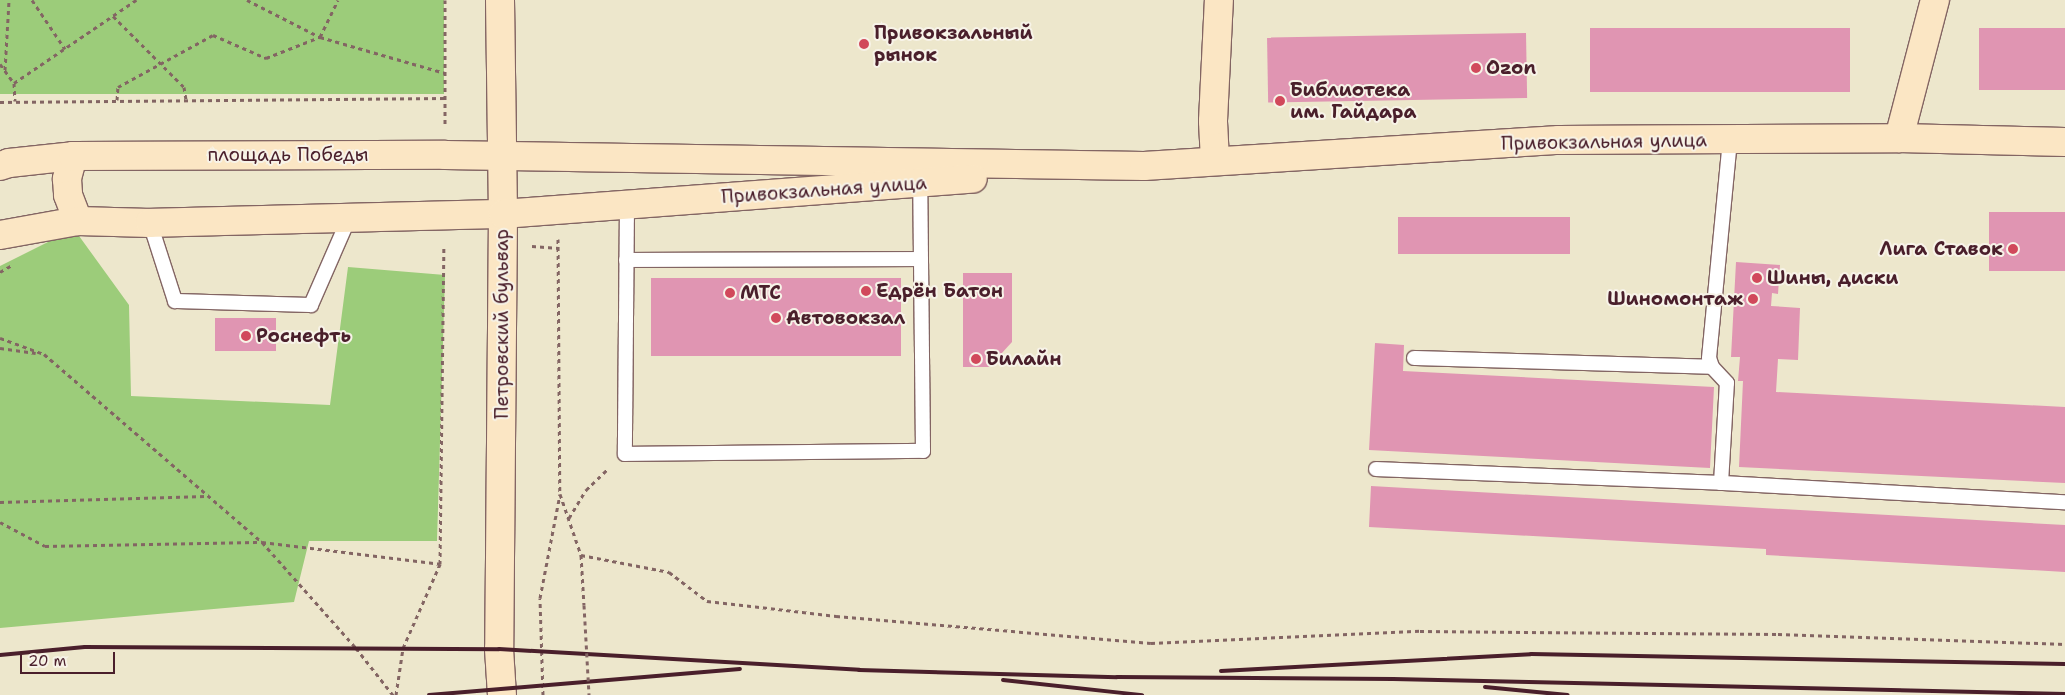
<!DOCTYPE html>
<meta charset="utf-8">
<style>
body{margin:0}
#map{position:relative;width:2065px;height:695px;overflow:hidden;background:#ede7cc;font-family:"Shantell Sans",sans-serif}
div>[style]{position:absolute}
[style*='--x']{left:calc(var(--x)*1px);top:calc(var(--y)*1px);width:calc(var(--w)*1px);rotate:calc(var(--a)*1deg)}
.green>*{inset:0;background:#9ccc7a;transform-origin:0 0}
.building>*{inset:0;background:#e095b2;transform-origin:0 0}
.path>*{height:3px;margin-top:-1.5px;transform-origin:0;background:repeating-linear-gradient(90deg,#836563 0 4px,transparent 0 8px)}
.roads{filter:drop-shadow(1px 0 #836563) drop-shadow(-1px 0 #836563) drop-shadow(0 1px #836563) drop-shadow(0 -1px #836563)}
.lane>*{height:14px;margin:-7px;padding:0 7px;transform-origin:7px;border-radius:7px;background:#fff}
.secondary>*{height:28px;margin:-14px;padding:0 14px;transform-origin:14px;border-radius:14px;background:#fbe6c4}
.rail>*{height:4px;margin:-2px;padding:0 2px;transform-origin:2px;border-radius:2px;background:#4a1f2b}
.path-bridge>*{height:3px;margin-top:-1.5px;transform-origin:0;background:repeating-linear-gradient(90deg,#836563 0 4px,transparent 0 8px)}
.dots>*{width:14px;height:14px;translate:-50% -50%;box-sizing:border-box;border:2px solid #f7f3e8;border-radius:50%}
span{translate:-50% -50%;white-space:nowrap;text-align:center;line-height:1.15;-webkit-text-stroke:4px #f7f3e8;paint-order:stroke}
.poi-label{font-size:19px;color:#4a1f2b;font-weight:700}
.left{translate:0 -50%;text-align:left}
.right{translate:-100% -50%;text-align:right}
.street-label{font-size:19px;color:#4a1f2b}
.scale{position:absolute;left:20px;top:652px;width:95px;height:22px;box-sizing:border-box;border:2px solid #4a1f2b;border-top:0;padding-left:6px;font-size:15px;line-height:18px;white-space:nowrap;color:#4a1f2b;-webkit-text-stroke:4px #f7f3e8;paint-order:stroke}
</style>
<div id="map">
<div class="green">
<div style="left:0;top:0;width:444px;height:94px"></div>
<div style="clip-path:polygon(74px 229px,129px 305px,131px 396px,330px 405px,348px 267px,445px 275px,437px 541px,309px 541px,294px 602px,0 628px,0 266px)"></div>
</div>
<div class="building">
<div style="left:1850px;top:28px;width:64px;height:260px;rotate:90deg"></div>
<div style="left:1979px;top:28px;width:86px;height:62px"></div>
<div style="left:1526px;top:33px;width:65px;height:259px;rotate:89deg"></div>
<div style="left:1989px;top:212px;width:76px;height:59px"></div>
<div style="left:1398px;top:217px;width:172px;height:37px"></div>
<div style="clip-path:polygon(1736px 262px,1780px 265px,1778px 294px,1772px 293px,1771px 306px,1800px 308px,1798px 360px,1778px 359px,1776px 392px,2065px 407px,2065px 483px,1739px 467px,1743px 381px,1738px 381px,1740px 357px,1731px 357px)"></div>
<div style="clip-path:polygon(963px 273px,1012px 273px,1012px 342px,989px 367px,963px 367px)"></div>
<div style="left:901px;top:278px;width:78px;height:250px;rotate:90deg"></div>
<div style="left:215px;top:318px;width:61px;height:33px"></div>
<div style="clip-path:polygon(1375px 343px,1404px 345px,1403px 371px,1714px 387px,1710px 468px,1369px 450px)"></div>
<div style="clip-path:polygon(1371px 486px,2065px 525px,2065px 572px,1766px 555px,1766px 549px,1369px 527px)"></div>
</div>
<div class="path">
<div style="--x:32;--y:0;--w:59;--a:56"></div>
<div style="--x:247;--y:0;--w:82;--a:26.9"></div>
<div style="--x:320;--y:37;--w:130;--a:16.1"></div>
<div style="--x:445;--y:0;--w:124;--a:90"></div>
<div style="--x:113;--y:16;--w:100;--a:45"></div>
<div style="--x:184;--y:87;--w:13;--a:81"></div>
<div style="--x:0;--y:64;--w:24;--a:54"></div>
<div style="--x:14;--y:83;--w:18;--a:87"></div>
<div style="--x:5;--y:70;--w:70;--a:-86.7"></div>
<div style="--x:14;--y:83;--w:148;--a:-34.2"></div>
<div style="--x:117;--y:100;--w:13;--a:-86"></div>
<div style="--x:118;--y:87;--w:108;--a:-28.7"></div>
<div style="--x:213;--y:35;--w:58;--a:23.5"></div>
<div style="--x:266;--y:58;--w:58;--a:-21.3"></div>
<div style="--x:320;--y:37;--w:41;--a:-64.1"></div>
<div style="--x:0;--y:102;--w:446;--a:-0.5"></div>
<div style="--x:558;--y:239;--w:255;--a:89.6"></div>
<div style="--x:560;--y:494;--w:65;--a:71"></div>
<div style="--x:581;--y:555;--w:50;--a:86.6"></div>
<div style="--x:532;--y:246;--w:27;--a:4"></div>
<div style="--x:0;--y:272;--w:14;--a:-30"></div>
<div style="--x:0;--y:338;--w:47;--a:20"></div>
<div style="--x:44;--y:354;--w:288;--a:40.8"></div>
<div style="--x:262;--y:542;--w:179;--a:7"></div>
<div style="--x:0;--y:348;--w:36;--a:8"></div>
<div style="--x:0;--y:502;--w:206;--a:-1.7"></div>
<div style="--x:569;--y:518;--w:33;--a:-59"></div>
<div style="--x:586;--y:490;--w:30;--a:-44"></div>
<div style="--x:0;--y:522;--w:51;--a:28.1"></div>
<div style="--x:45;--y:546;--w:217;--a:-1.1"></div>
<div style="--x:262;--y:542;--w:142;--a:48.4"></div>
<div style="--x:356;--y:648;--w:60;--a:51.8"></div>
<div style="--x:581;--y:555;--w:90;--a:10.9"></div>
<div style="--x:669;--y:572;--w:48;--a:37.3"></div>
<div style="--x:707;--y:601;--w:130;--a:6.6"></div>
<div style="--x:836;--y:616;--w:316;--a:4.9"></div>
<div style="--x:1151;--y:643;--w:269;--a:-2.6"></div>
<div style="--x:1420;--y:631;--w:358;--a:0.5"></div>
<div style="--x:1778;--y:634;--w:287;--a:2"></div>
<div style="--x:396;--y:695;--w:48;--a:-81.5"></div>
<div style="--x:403;--y:648;--w:92;--a:-66.2"></div>
<div style="--x:440;--y:564;--w:318;--a:-89.3"></div>
<div style="--x:543;--y:695;--w:97;--a:-91.8"></div>
<div style="--x:540;--y:598;--w:106;--a:-79.1"></div>
</div>
<div class="roads">
<div class="lane">
<div style="--x:627;--y:205;--w:249;--a:90.5"></div>
<div style="--x:625;--y:454;--w:298;--a:-0.6"></div>
<div style="--x:923;--y:451;--w:268;--a:-90.6"></div>
<div style="--x:150;--y:223;--w:82;--a:72.2"></div>
<div style="--x:175;--y:301;--w:136;--a:1.7"></div>
<div style="--x:311;--y:305;--w:95;--a:-66.4"></div>
<div style="--x:626;--y:260;--w:295;--a:-0.2"></div>
<div style="--x:1414;--y:358;--w:298;--a:1.7"></div>
<div style="--x:1376;--y:469;--w:345;--a:2.3"></div>
<div style="--x:1721;--y:483;--w:100;--a:-86.6"></div>
<div style="--x:1727;--y:383;--w:22;--a:-133"></div>
<div style="--x:1712;--y:367;--w:9;--a:-108"></div>
<div style="--x:1709;--y:358;--w:220;--a:-84.5"></div>
<div style="--x:1721;--y:483;--w:345;--a:3.2"></div>
</div>
<div class="secondary">
<div style="--x:500;--y:0;--w:214;--a:89.2"></div>
<div style="--x:503;--y:214;--w:435;--a:90.5"></div>
<div style="--x:499;--y:649;--w:46;--a:86.3"></div>
<div style="--x:1899;--y:138;--w:143;--a:-75.4"></div>
<div style="--x:73;--y:156;--w:24;--a:105"></div>
<div style="--x:67;--y:179;--w:16;--a:86"></div>
<div style="--x:68;--y:195;--w:28;--a:69"></div>
<div style="--x:1215;--y:160;--w:39;--a:-93"></div>
<div style="--x:1213;--y:121;--w:121;--a:-87.2"></div>
<div style="--x:0;--y:166;--w:9;--a:-18"></div>
<div style="--x:9;--y:163;--w:64;--a:-6.2"></div>
<div style="--x:73;--y:156;--w:372;--a:-0.2"></div>
<div style="--x:445;--y:155;--w:699;--a:0.9"></div>
<div style="--x:1144;--y:166;--w:416;--a:-3.6"></div>
<div style="--x:1559;--y:140;--w:340;--a:-0.3"></div>
<div style="--x:1899;--y:138;--w:166;--a:1.4"></div>
<div style="--x:0;--y:235;--w:79;--a:-10.2"></div>
<div style="--x:78;--y:221;--w:72;--a:1.6"></div>
<div style="--x:150;--y:223;--w:353;--a:-1.5"></div>
<div style="--x:503;--y:214;--w:471;--a:-4.3"></div>
</div>
</div>
<div class="rail">
<div style="--x:0;--y:655;--w:85;--a:-5.4"></div>
<div style="--x:85;--y:647;--w:414;--a:0.3"></div>
<div style="--x:499;--y:649;--w:361;--a:3.3"></div>
<div style="--x:859;--y:670;--w:258;--a:1.6"></div>
<div style="--x:1117;--y:677;--w:276;--a:0.4"></div>
<div style="--x:1393;--y:679;--w:672;--a:1.28"></div>
<div style="--x:1221;--y:671;--w:310;--a:-3.1"></div>
<div style="--x:1531;--y:654;--w:534;--a:1.07"></div>
<div style="--x:1003;--y:680;--w:140;--a:6.2"></div>
<div style="--x:1485;--y:687;--w:83;--a:5.5"></div>
<div style="--x:429;--y:695;--w:312;--a:-4.8"></div>
</div>
<div class="path-bridge">
<div style="--x:584;--y:605;--w:90;--a:86.8"></div>
</div>
<div class="dots">
<div style="left:864px;top:44px;background:#d1495b"></div>
<div style="left:1476px;top:68px;background:#d1495b"></div>
<div style="left:1280px;top:101px;background:#d1495b"></div>
<div style="left:2013px;top:249px;background:#d1495b"></div>
<div style="left:1757px;top:278px;background:#d1495b"></div>
<div style="left:866px;top:291px;background:#d1495b"></div>
<div style="left:730px;top:293px;background:#d1495b"></div>
<div style="left:1753px;top:299px;background:#d1495b"></div>
<div style="left:776px;top:318px;background:#d1495b"></div>
<div style="left:246px;top:336px;background:#d1495b"></div>
<div style="left:976px;top:359px;background:#d1495b"></div>
</div>
<div class="poi-label">
<span class="left" style="left:874px;top:44px">Привокзальный<br>рынок</span>
<span class="left" style="left:1486px;top:68px">Ozon</span>
<span class="left" style="left:1290px;top:101px">Библиотека<br>им. Гайдара</span>
<span class="right" style="left:2003px;top:249px">Лига Ставок</span>
<span class="left" style="left:1767px;top:278px">Шины, диски</span>
<span class="left" style="left:876px;top:291px">Едрён Батон</span>
<span class="left" style="left:740px;top:293px">МТС</span>
<span class="right" style="left:1743px;top:299px">Шиномонтаж</span>
<span class="left" style="left:786px;top:318px">Автовокзал</span>
<span class="left" style="left:256px;top:336px">Роснефть</span>
<span class="left" style="left:986px;top:359px">Билайн</span>
</div>
<div class="street-label">
<span style="left:1604px;top:142px;rotate:-1deg">Привокзальная улица</span>
<span style="left:288px;top:155px">площадь Победы</span>
<span style="left:824px;top:190px;rotate:-4deg">Привокзальная улица</span>
<span style="left:502px;top:324px;rotate:-90deg">Петровский бульвар</span>
</div>
<div class="scale">20 m</div>
</div>
